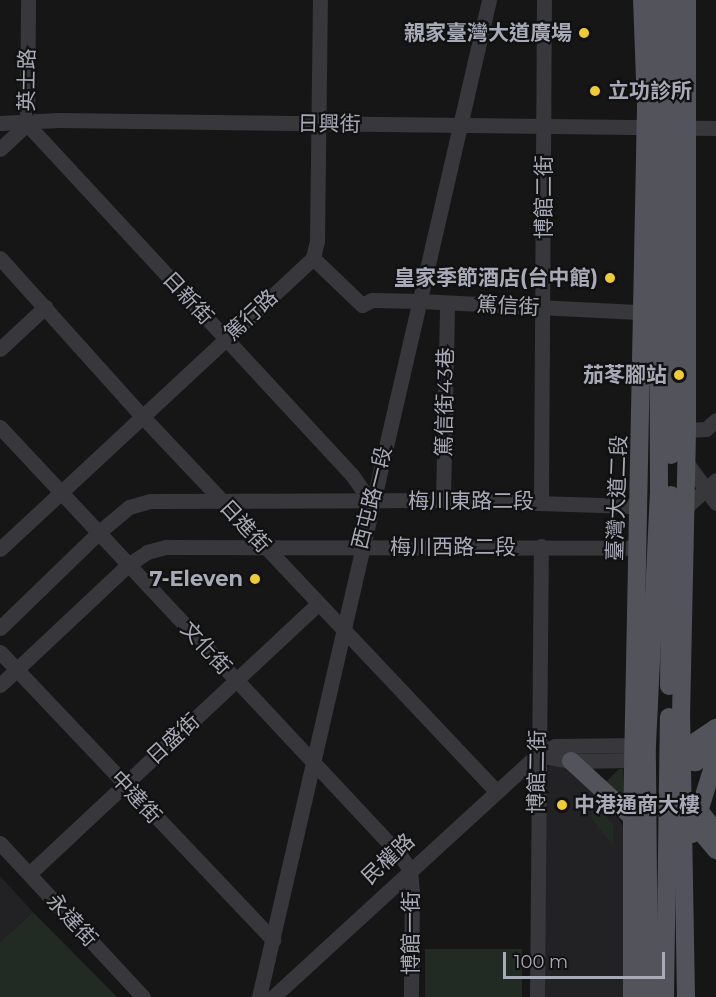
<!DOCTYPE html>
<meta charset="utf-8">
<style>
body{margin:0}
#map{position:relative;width:716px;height:997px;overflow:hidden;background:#161617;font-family:Montserrat,"Noto Sans TC",sans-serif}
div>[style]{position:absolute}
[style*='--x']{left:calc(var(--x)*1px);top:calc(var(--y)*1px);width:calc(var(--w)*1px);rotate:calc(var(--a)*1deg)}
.built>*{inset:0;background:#222224}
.green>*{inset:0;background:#222a24;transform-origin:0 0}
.minor>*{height:15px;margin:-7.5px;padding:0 7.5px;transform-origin:7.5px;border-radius:7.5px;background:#37373c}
.major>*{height:18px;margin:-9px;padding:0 9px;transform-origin:9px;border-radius:9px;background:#53535b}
.dots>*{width:16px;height:16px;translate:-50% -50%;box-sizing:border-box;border:3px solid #111112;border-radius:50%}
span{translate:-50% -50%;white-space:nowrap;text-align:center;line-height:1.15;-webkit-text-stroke:4.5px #111112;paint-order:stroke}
.poi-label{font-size:21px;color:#a8aab7;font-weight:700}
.right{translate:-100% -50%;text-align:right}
.left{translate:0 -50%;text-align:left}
.street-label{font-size:21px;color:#a8aab7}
.scale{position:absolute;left:503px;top:952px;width:162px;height:27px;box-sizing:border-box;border:3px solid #a8aab7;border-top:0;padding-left:8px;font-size:18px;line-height:21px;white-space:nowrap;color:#a8aab7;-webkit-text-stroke:4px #111112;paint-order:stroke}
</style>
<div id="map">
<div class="built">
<div style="clip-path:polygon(555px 763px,568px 767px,611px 805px,627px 833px,627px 997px,541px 997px,543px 770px)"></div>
<div style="clip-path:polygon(0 876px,33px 912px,0 942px)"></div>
</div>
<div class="green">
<div style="clip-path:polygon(619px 769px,623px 769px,623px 805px,605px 783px)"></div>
<div style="clip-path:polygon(589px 799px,613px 824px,613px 846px,592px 819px)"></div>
<div style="clip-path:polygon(33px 912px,117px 997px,0 997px,0 942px)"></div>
<div style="left:522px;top:949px;width:48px;height:97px;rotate:90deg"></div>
</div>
<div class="minor">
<div style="--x:0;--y:123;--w:58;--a:-3"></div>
<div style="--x:58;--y:120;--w:658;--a:0.7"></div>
<div style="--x:27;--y:124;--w:478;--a:47.2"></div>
<div style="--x:352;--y:475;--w:32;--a:55"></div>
<div style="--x:0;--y:149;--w:37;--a:-43"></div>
<div style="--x:27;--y:124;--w:124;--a:-89.5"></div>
<div style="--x:0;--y:258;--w:212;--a:48.1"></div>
<div style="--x:142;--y:416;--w:514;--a:46.65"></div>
<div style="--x:313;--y:258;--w:68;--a:43.8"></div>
<div style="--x:362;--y:305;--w:11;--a:-27"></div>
<div style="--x:372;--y:300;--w:48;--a:1.2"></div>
<div style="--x:420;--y:301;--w:233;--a:2.9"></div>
<div style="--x:0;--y:349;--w:62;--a:-43"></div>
<div style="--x:0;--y:427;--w:584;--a:46.94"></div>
<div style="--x:399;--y:854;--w:19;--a:55"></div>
<div style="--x:410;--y:870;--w:23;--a:85"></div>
<div style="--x:412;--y:893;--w:104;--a:90.6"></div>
<div style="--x:687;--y:430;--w:19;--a:-3"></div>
<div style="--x:706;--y:429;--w:13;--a:-42"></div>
<div style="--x:686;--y:462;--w:51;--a:53.8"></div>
<div style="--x:443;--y:500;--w:197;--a:-88.8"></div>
<div style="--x:541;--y:501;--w:501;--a:-89.66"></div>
<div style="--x:686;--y:507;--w:40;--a:-42"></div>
<div style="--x:0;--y:549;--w:427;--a:-42.9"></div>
<div style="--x:313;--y:258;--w:17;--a:-77"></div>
<div style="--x:317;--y:241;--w:241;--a:-89.3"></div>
<div style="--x:0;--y:628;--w:136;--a:-44.1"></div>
<div style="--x:98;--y:533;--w:40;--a:-40"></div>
<div style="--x:129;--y:507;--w:22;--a:-16"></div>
<div style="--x:150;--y:501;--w:293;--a:-0.2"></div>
<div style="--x:443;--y:500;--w:196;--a:1.8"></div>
<div style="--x:0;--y:652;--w:397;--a:46.5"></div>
<div style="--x:0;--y:685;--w:175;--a:-43.2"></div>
<div style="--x:128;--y:565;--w:23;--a:-34"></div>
<div style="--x:147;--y:552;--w:20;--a:-15"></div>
<div style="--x:166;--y:547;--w:472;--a:0.1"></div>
<div style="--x:537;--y:755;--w:35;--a:10"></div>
<div style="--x:571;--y:761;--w:62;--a:-0.9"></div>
<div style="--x:0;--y:843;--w:210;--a:47.1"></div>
<div style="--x:29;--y:874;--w:396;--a:-43.1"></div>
<div style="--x:259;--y:997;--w:1023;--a:-77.01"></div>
<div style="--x:273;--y:997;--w:358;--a:-42.5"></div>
<div style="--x:537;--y:755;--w:20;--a:-27"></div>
<div style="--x:555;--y:746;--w:79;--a:-0.7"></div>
<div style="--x:537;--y:997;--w:451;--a:-89.5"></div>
</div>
<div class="major">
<div style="--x:671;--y:455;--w:455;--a:-90"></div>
<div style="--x:669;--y:686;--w:191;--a:-89.4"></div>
<div style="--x:672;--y:744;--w:20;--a:0"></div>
<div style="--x:692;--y:744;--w:29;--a:-34"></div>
<div style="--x:671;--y:760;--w:25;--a:5"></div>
<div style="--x:696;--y:762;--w:26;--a:-40"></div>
<div style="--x:571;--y:761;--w:83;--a:42.6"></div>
<div style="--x:695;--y:805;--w:34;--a:52"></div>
<div style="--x:681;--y:808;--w:55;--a:50.2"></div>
<div style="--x:692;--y:834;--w:81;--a:-72.7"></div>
<div style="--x:632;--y:997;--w:180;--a:-90"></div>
<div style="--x:632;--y:817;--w:710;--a:-88.87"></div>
<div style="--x:646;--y:107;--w:107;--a:-92.1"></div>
<div style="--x:649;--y:997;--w:252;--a:-90.5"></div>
<div style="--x:647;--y:745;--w:252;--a:-87.3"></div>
<div style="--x:659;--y:493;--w:493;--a:-90.2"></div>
<div style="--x:665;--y:997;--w:280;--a:-89.2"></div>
<div style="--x:686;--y:997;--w:279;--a:-91"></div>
<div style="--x:681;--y:718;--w:288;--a:-88.8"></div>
<div style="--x:687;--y:430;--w:430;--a:-90"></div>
</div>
<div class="dots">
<div style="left:584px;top:33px;background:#efcc36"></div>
<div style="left:595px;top:91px;background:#efcc36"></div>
<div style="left:610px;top:278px;background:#efcc36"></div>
<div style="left:679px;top:375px;background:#efcc36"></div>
<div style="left:255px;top:579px;background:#efcc36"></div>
<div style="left:562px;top:805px;background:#efcc36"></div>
</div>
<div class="poi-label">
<span class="right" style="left:572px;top:33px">親家臺灣大道廣場</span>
<span class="left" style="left:608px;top:91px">立功診所</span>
<span class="right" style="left:598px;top:278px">皇家季節酒店(台中館)</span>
<span class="right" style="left:667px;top:375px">茄苳腳站</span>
<span class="right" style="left:243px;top:579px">7-Eleven</span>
<span class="left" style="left:574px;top:805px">中港通商大樓</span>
</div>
<div class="street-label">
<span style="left:27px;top:80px;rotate:-89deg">英士路</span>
<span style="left:329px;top:124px;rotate:1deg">日興街</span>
<span style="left:544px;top:197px;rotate:-90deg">博館二街</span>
<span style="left:188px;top:298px;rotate:47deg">日新街</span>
<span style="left:508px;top:306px;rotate:3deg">篤信街</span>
<span style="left:251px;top:315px;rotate:-43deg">篤行路</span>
<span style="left:445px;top:402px;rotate:-89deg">篤信街43巷</span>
<span style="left:372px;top:498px;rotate:-76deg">西屯路一段</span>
<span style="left:617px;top:498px;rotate:-88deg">臺灣大道二段</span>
<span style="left:471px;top:501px">梅川東路二段</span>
<span style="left:245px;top:526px;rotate:47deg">日進街</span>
<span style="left:453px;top:547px">梅川西路二段</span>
<span style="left:206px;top:648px;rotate:47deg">文化街</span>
<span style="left:173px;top:739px;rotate:-43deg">日盛街</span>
<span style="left:537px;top:772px;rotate:-89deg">博館二街</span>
<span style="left:136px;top:797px;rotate:47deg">中達街</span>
<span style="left:388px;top:859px;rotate:-43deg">民權路</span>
<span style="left:72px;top:920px;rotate:47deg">永達街</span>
<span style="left:411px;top:933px;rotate:-90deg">博館一街</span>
</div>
<div class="scale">100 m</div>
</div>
